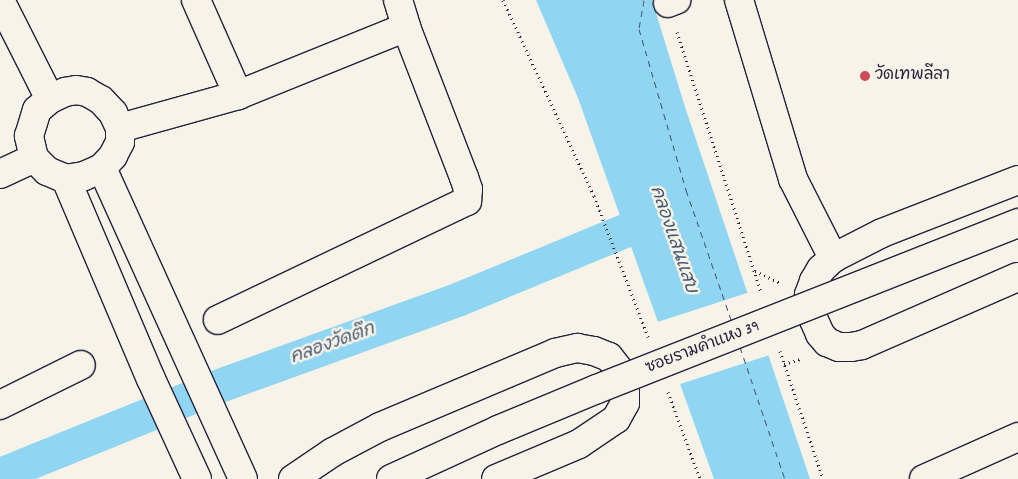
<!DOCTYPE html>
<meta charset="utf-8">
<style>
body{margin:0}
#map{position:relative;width:1018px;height:479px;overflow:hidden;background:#f7f3e8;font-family:Dekko,"Playpen Sans Thai",sans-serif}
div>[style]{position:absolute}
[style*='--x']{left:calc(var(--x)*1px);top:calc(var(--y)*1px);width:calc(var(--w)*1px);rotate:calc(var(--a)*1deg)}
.water>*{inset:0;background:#90d5f2}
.pier>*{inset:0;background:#f7f3e8;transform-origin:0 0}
.canal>*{height:34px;margin:-17px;padding:0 17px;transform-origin:17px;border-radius:17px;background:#90d5f2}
.ferry>*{height:1px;margin-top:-0.5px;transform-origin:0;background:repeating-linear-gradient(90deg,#435872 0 6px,transparent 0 11px)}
.path>*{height:3px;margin-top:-1.5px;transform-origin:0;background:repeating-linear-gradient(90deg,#22223b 0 1px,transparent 0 5px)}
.roads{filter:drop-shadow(1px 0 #22223b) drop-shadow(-1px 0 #22223b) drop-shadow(0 1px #22223b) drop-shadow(0 -1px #22223b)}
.minor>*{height:28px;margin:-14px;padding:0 14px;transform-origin:14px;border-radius:14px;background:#f7f3e8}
.bridges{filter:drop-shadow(1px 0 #22223b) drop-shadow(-1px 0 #22223b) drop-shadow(0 1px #22223b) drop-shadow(0 -1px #22223b)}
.major-bridge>*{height:28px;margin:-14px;padding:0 14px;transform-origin:14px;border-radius:14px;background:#f7f3e8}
.dots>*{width:14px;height:14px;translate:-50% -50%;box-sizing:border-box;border:2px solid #f7f3e8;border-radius:50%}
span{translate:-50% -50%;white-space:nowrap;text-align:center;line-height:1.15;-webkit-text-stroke:5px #f7f3e8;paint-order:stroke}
.poi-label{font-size:16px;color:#22223b}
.left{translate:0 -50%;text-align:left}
.street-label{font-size:16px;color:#22223b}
.water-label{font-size:18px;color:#435872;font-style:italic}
</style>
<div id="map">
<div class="water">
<div style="clip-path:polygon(536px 0,652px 0,685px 107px,810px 479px,714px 479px,578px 98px)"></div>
</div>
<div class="pier">
<div style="left:750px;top:292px;width:66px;height:98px;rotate:72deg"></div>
</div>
<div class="canal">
<div style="--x:0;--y:475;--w:246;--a:-22"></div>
<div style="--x:228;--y:383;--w:247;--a:-19.9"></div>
<div style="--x:460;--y:299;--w:223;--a:-22.4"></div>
</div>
<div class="ferry">
<div style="--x:644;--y:0;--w:29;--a:100"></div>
<div style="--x:639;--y:29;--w:168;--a:73.7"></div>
<div style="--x:686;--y:190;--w:140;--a:70.8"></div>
<div style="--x:740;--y:347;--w:139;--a:71.2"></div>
</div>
<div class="path">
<div style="--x:503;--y:0;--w:216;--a:65.1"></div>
<div style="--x:594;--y:196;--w:151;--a:69"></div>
<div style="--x:677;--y:32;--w:273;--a:72.1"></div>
<div style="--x:755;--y:271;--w:29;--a:25"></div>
<div style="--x:780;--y:351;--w:135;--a:71.4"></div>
<div style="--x:784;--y:364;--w:17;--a:-17"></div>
<div style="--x:668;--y:392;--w:93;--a:69.8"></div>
</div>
<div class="roads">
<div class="minor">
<div style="--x:196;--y:0;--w:104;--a:66.1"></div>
<div style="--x:398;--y:0;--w:28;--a:73"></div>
<div style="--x:739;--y:0;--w:187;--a:73.2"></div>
<div style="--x:793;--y:179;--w:89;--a:63.1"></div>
<div style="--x:668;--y:3;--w:9;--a:-21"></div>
<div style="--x:3;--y:6;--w:104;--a:63.2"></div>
<div style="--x:76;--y:90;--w:11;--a:10"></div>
<div style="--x:87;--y:92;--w:16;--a:30"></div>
<div style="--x:101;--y:100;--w:18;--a:47"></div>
<div style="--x:113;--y:113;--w:17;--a:65"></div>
<div style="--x:120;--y:128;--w:14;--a:90"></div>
<div style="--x:120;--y:142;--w:16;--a:117"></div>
<div style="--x:113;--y:156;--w:16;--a:133"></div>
<div style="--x:102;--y:168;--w:20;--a:156"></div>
<div style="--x:84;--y:176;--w:18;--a:171"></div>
<div style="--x:66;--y:179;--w:21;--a:-157"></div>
<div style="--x:47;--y:171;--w:18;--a:-135"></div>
<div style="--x:34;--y:158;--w:23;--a:-103"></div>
<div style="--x:29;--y:136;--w:27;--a:-73"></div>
<div style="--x:37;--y:110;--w:17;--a:-40"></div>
<div style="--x:50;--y:99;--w:17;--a:-25"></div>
<div style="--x:65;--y:92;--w:11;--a:-10"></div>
<div style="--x:120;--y:128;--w:123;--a:-15.6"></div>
<div style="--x:238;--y:95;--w:181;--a:-22"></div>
<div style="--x:406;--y:27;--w:161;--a:68.9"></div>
<div style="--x:464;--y:177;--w:13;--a:72"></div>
<div style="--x:468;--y:189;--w:12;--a:95"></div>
<div style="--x:467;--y:201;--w:276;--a:154.5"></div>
<div style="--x:102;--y:168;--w:341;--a:65.6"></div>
<div style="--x:0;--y:174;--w:38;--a:-25"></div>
<div style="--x:66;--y:179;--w:217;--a:67"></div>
<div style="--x:151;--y:379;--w:110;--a:65.3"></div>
<div style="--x:1018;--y:180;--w:146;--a:158.7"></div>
<div style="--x:882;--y:233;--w:55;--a:153"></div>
<div style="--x:833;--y:258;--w:16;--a:137"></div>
<div style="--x:821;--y:269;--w:14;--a:120"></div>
<div style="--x:814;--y:281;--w:15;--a:110"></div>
<div style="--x:809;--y:295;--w:14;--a:90"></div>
<div style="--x:809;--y:309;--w:27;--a:66"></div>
<div style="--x:820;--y:334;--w:11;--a:49"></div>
<div style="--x:827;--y:342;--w:13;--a:23"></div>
<div style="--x:839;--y:347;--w:12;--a:0"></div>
<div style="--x:851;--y:347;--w:11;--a:-10"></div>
<div style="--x:862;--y:345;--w:170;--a:-23.6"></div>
<div style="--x:0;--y:405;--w:90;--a:-26.3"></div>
<div style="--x:293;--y:479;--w:48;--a:-34"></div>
<div style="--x:333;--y:452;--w:53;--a:-28"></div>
<div style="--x:380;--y:427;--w:190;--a:-22.9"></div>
<div style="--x:555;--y:353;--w:23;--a:-13"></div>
<div style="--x:577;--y:348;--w:17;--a:10"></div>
<div style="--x:594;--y:351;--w:16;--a:22"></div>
<div style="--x:609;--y:357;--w:16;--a:52"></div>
<div style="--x:619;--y:370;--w:18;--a:71"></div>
<div style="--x:625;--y:387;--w:16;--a:90"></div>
<div style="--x:625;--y:403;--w:18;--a:119"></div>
<div style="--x:616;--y:419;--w:45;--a:146"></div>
<div style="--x:579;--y:444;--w:90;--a:157.1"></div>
<div style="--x:924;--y:479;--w:103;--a:-24.1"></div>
</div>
</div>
<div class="bridges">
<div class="major-bridge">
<div style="--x:391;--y:479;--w:118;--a:-24.6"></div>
<div style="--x:498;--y:430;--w:107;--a:-22.5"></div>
<div style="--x:597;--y:389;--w:453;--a:-21.5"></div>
</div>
</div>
<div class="dots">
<div style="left:865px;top:76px;background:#d1495b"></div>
</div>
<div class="poi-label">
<span class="left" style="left:875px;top:76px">วัดเทพลีลา</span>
</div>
<div class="street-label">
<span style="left:703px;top:348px;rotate:-21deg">ซอยรามคำแหง 39</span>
</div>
<div class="water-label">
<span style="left:672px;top:240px;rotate:71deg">คลองแสนแสบ</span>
<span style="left:333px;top:345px;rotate:-20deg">คลองวัดตึก</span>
</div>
</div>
